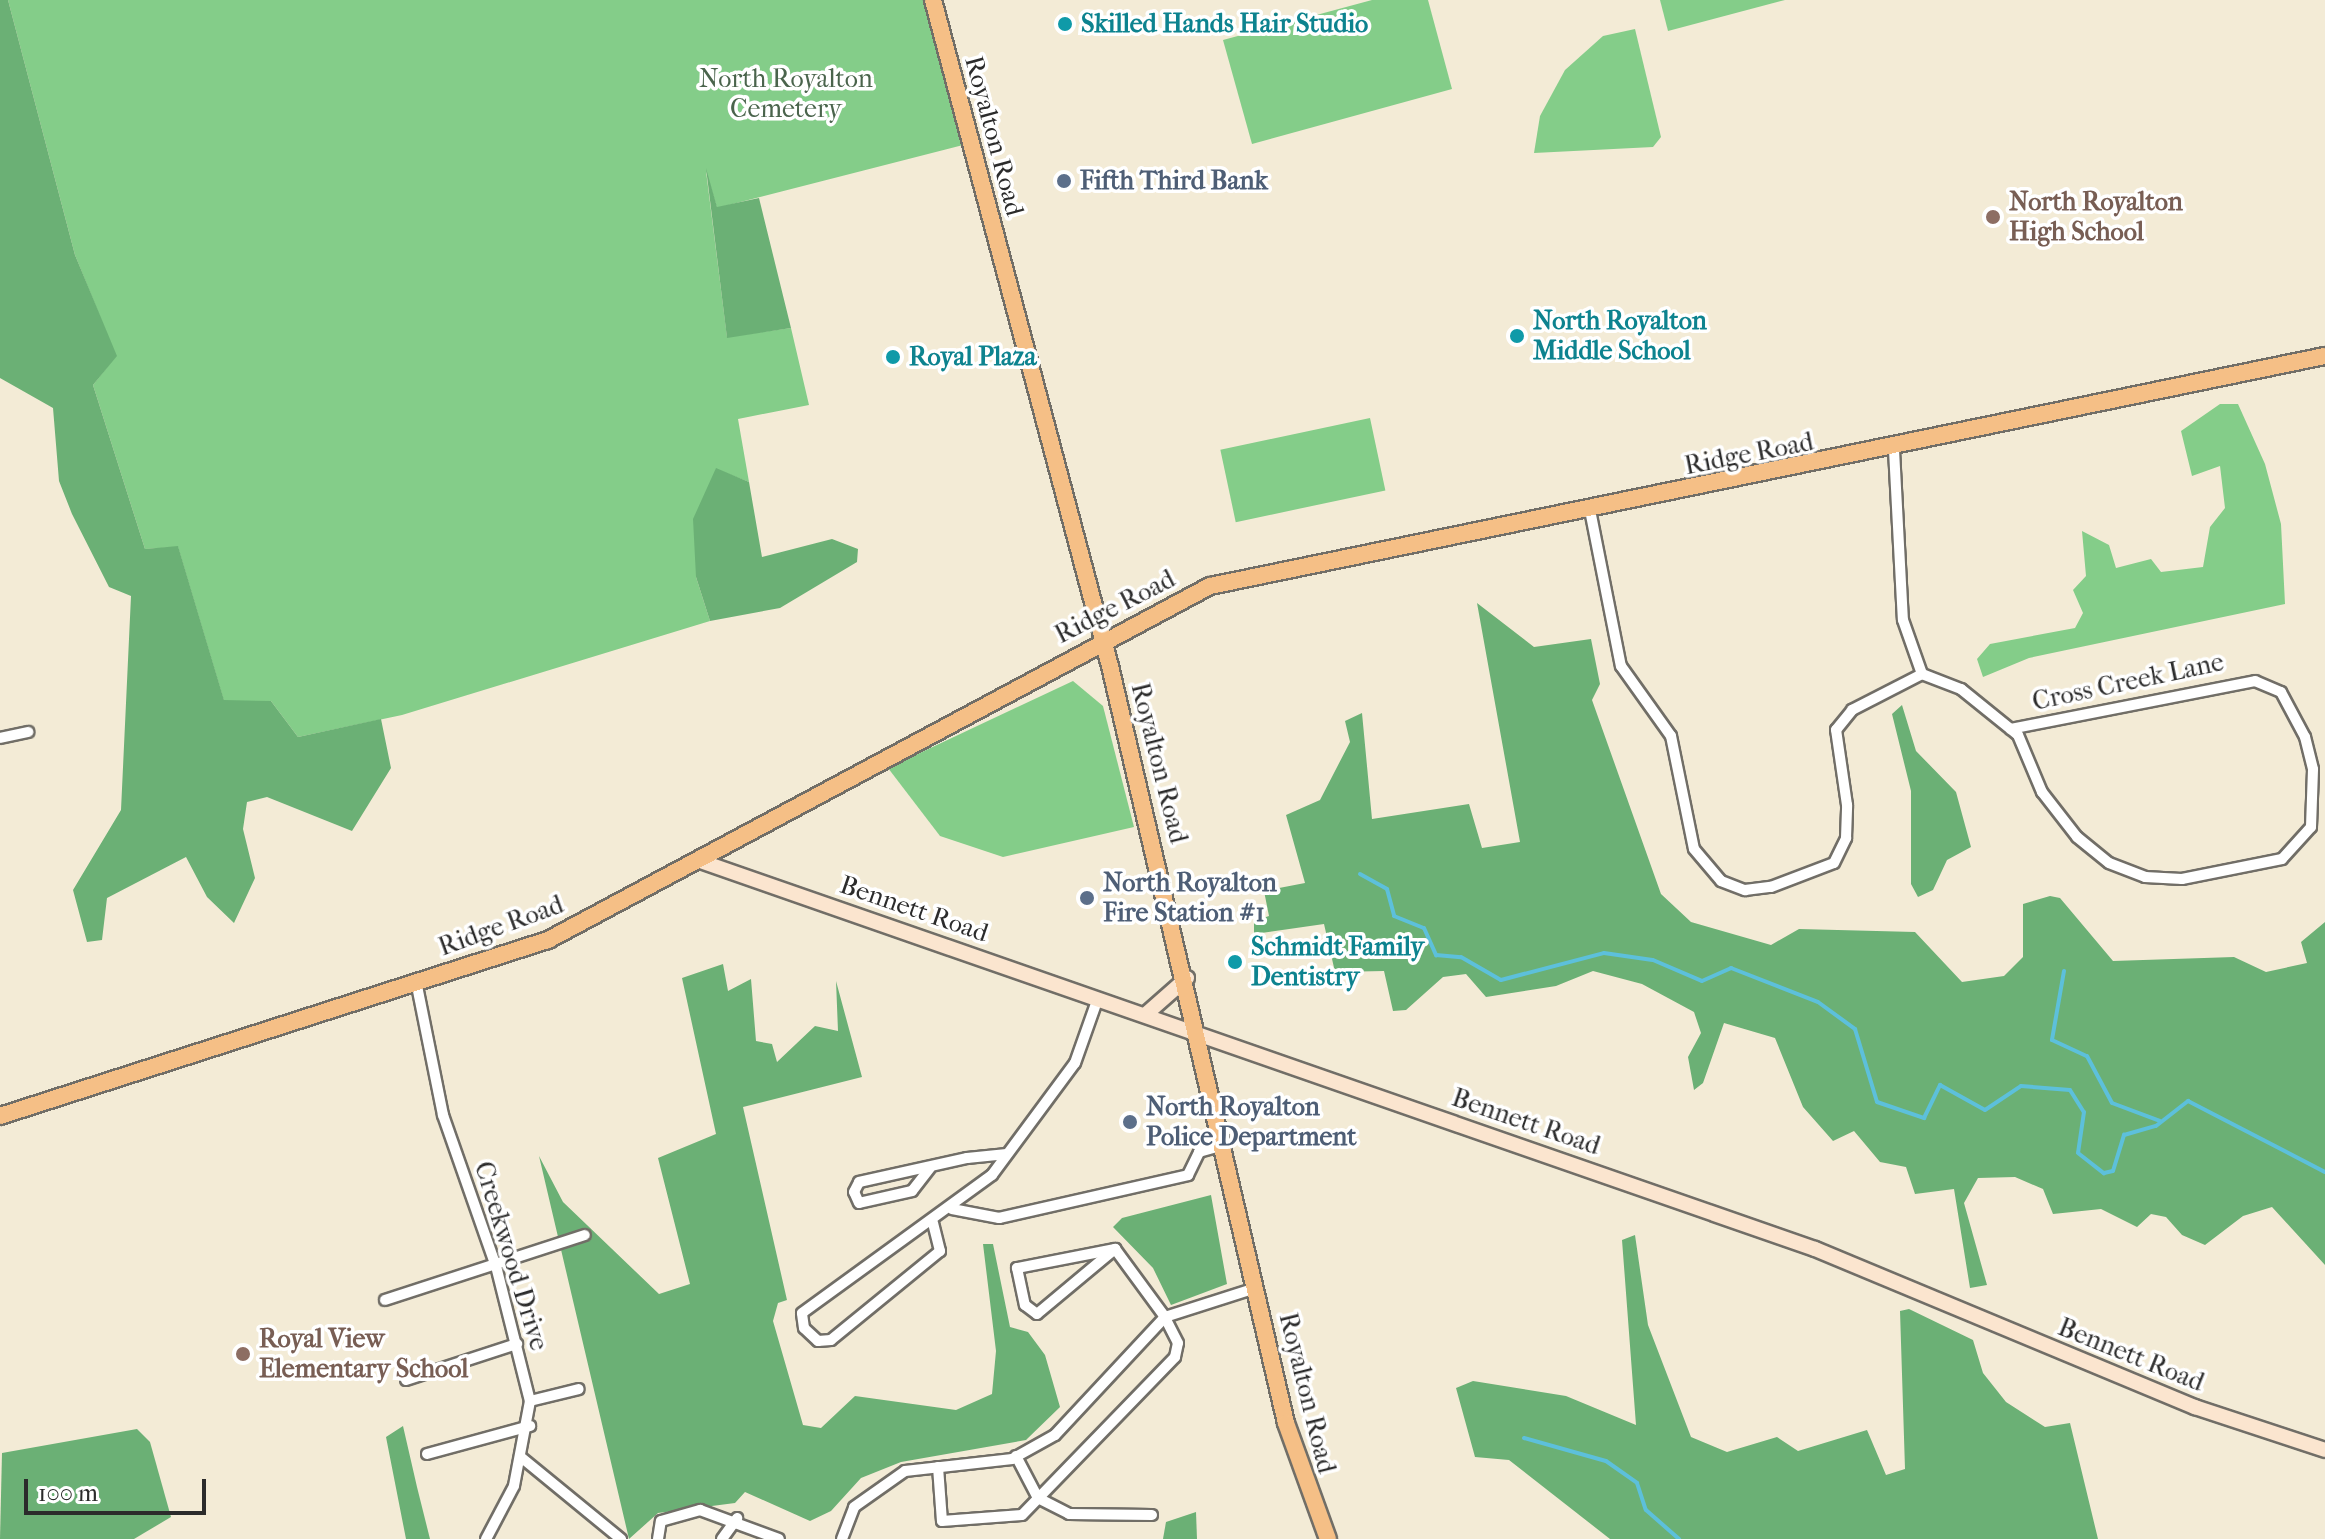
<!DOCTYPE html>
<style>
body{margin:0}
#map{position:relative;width:2325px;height:1539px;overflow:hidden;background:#f3ebd6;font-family:"IM FELL French Canon",serif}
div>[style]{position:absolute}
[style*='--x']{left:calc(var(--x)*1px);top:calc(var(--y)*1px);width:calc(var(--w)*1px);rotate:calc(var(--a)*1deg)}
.green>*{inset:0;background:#84cd89;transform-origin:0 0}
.forest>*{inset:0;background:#6bb075}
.stream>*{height:4px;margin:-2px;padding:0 2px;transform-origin:2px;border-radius:2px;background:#5dc0db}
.roads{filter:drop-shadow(2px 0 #716e67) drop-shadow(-2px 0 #716e67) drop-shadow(0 2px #716e67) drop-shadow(0 -2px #716e67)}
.street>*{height:10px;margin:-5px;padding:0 5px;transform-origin:5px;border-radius:5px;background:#fff}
.secondary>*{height:14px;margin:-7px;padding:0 7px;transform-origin:7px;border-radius:7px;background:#fbe5cf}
.primary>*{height:16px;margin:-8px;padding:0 8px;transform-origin:8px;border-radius:8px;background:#f5bf86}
.dots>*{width:22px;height:22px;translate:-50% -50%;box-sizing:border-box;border:4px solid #fff;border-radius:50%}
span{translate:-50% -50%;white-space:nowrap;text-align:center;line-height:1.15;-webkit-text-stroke:7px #fff;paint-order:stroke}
.culture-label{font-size:26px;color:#0d838f;font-weight:700}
.left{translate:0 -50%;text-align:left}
.park-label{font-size:26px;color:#4a644c}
.street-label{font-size:26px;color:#2b2b2b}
.service-label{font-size:26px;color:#4e5e75;font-weight:700}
.education-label{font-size:26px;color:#785e54;font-weight:700}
.scale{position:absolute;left:24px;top:1479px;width:182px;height:36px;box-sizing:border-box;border:4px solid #2b2b2b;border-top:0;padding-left:10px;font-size:24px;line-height:28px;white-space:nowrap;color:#2b2b2b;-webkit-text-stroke:6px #fff;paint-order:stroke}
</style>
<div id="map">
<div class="green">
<div style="clip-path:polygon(8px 0,928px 0,967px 144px,717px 208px,706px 171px,727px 337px,791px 328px,809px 405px,738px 419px,749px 482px,716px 469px,696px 577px,710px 621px,402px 715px,298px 737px,271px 701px,224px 701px,178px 547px,145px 549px,93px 385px,116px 356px,75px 255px)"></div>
<div style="clip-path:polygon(1372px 0,1428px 0,1452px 89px,1252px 144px,1223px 40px)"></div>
<div style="clip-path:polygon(1660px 0,1785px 0,1668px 31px)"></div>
<div style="clip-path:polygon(1635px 29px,1661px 137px,1653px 147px,1534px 153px,1540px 116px,1565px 70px,1603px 36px)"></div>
<div style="clip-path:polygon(2220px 404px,2238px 404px,2265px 464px,2281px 524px,2285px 604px,2029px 658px,1983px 677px,1977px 659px,1990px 644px,2075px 628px,2083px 613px,2073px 590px,2086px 576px,2082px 531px,2109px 545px,2116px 568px,2151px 559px,2161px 572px,2203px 567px,2210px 527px,2225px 508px,2220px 466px,2192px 476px,2181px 431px)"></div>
<div style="left:1370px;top:418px;width:74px;height:153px;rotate:78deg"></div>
<div style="clip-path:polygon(1073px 681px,1103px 706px,1134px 827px,1003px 857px,940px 836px,888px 768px)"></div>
</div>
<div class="forest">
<div style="clip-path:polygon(0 0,8px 0,75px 255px,117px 356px,93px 385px,145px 549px,178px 546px,224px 700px,271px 701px,298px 737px,381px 719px,391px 768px,352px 831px,267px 797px,247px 802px,243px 829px,255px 878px,234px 923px,207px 897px,186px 857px,107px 898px,102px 940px,87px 942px,73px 890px,121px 810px,131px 596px,109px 587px,72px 514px,59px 481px,53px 408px,0 378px)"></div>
<div style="clip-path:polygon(706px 168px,717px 207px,759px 198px,791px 328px,727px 338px)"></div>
<div style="clip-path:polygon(716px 468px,749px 482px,762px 557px,832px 539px,858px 549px,857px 562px,780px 608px,710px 621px,696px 577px,693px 519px)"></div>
<div style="clip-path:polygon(1477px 603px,1534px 647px,1591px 639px,1600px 684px,1592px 700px,1661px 894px,1691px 922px,1771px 945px,1799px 929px,1915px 932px,1962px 982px,2004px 976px,2023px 957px,2023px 904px,2050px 896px,2060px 898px,2113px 961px,2234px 957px,2266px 972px,2307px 963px,2301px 942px,2325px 922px,2325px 1265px,2272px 1207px,2243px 1216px,2205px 1245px,2182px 1235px,2166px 1217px,2151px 1214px,2137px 1227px,2101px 1209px,2053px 1214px,2043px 1189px,2015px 1177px,1978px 1178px,1964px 1203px,1987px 1285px,1970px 1288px,1954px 1189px,1915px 1194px,1906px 1167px,1880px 1162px,1854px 1131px,1833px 1141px,1803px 1107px,1775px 1038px,1724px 1023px,1703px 1083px,1694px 1090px,1688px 1057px,1701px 1033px,1694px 1012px,1642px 984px,1593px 971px,1556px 986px,1486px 997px,1466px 974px,1443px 977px,1406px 1010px,1393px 1011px,1384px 971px,1335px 972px,1324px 924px,1254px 934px,1254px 921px,1269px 916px,1264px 891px,1305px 883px,1286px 815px,1320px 800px,1350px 742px,1345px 721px,1362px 713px,1372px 819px,1469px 804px,1482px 848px,1520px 842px)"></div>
<div style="clip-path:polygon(1902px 705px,1916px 751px,1956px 792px,1971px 847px,1947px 860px,1933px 890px,1918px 897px,1911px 884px,1911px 791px,1892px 714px)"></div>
<div style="clip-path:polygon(723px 964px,728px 991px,751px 979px,756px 1041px,772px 1044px,777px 1062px,815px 1026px,838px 1031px,836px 981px,862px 1077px,743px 1107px,787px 1300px,778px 1303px,773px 1321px,803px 1425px,821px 1428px,855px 1396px,956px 1410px,992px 1394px,996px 1351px,983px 1244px,993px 1244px,1010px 1327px,1028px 1332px,1045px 1355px,1060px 1407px,1026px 1440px,901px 1462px,861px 1478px,831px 1511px,810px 1521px,745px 1492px,735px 1503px,658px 1513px,629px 1539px,539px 1156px,563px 1202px,659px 1294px,690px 1284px,658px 1158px,716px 1134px,682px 978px)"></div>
<div style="clip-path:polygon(1211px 1195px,1227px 1284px,1171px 1305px,1153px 1268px,1113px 1227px,1122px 1218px)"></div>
<div style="clip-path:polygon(1635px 1235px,1648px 1325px,1691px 1437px,1727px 1452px,1777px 1437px,1798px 1451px,1867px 1430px,1886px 1475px,1905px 1469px,1900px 1311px,1909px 1309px,1973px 1340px,1983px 1373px,2006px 1402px,2045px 1427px,2070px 1423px,2098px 1539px,1610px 1539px,1509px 1460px,1475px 1457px,1456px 1388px,1473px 1381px,1566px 1396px,1636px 1425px,1622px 1240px)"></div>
<div style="clip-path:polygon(403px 1426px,417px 1487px,430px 1539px,406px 1539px,386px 1437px)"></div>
<div style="clip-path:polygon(137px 1429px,150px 1442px,171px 1517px,134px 1539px,0 1539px,2px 1453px)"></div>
<div style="clip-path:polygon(1196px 1512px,1197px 1539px,1163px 1539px,1166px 1522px)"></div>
</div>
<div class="stream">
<div style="--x:1360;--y:874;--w:31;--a:29"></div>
<div style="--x:1387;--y:889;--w:28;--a:75"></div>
<div style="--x:1394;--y:916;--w:32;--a:22"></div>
<div style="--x:1424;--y:928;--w:30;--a:66"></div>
<div style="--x:1436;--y:955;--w:25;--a:5"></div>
<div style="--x:1461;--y:957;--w:46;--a:29.9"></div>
<div style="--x:1501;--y:980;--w:106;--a:-14.7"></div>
<div style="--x:1604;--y:953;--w:49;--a:8.1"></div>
<div style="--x:1653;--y:960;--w:53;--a:23.2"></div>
<div style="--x:1702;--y:981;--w:32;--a:-24"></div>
<div style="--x:1731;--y:968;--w:93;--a:21.3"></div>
<div style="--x:1818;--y:1002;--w:46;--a:36.1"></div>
<div style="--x:1855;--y:1029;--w:76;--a:73.2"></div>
<div style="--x:1877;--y:1102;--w:50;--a:18.8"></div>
<div style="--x:1924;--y:1118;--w:37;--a:-64"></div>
<div style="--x:1940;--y:1085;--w:51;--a:29.1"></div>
<div style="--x:1985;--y:1110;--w:43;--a:-33.7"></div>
<div style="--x:2021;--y:1086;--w:49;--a:4.7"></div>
<div style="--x:2070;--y:1090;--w:26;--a:58"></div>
<div style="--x:2084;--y:1112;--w:41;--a:98.3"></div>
<div style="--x:2078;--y:1153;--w:33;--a:38"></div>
<div style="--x:2104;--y:1173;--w:9;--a:-13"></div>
<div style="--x:2113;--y:1171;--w:38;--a:-73"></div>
<div style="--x:2124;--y:1135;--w:33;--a:-16"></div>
<div style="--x:2156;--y:1126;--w:41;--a:-38"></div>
<div style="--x:2188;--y:1101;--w:154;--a:27.4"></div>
<div style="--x:2064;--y:971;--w:70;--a:99.9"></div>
<div style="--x:2052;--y:1040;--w:38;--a:25"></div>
<div style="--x:2087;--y:1056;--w:53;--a:62"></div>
<div style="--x:2112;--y:1103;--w:51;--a:20.6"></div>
<div style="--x:1524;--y:1438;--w:85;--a:15.7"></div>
<div style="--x:1606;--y:1461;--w:38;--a:35"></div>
<div style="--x:1637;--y:1483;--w:28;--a:72"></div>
<div style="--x:1646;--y:1510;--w:44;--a:41.3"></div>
</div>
<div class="roads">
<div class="street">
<div style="--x:1894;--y:450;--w:170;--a:87"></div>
<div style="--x:1903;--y:620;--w:57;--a:70.6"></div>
<div style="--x:1922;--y:674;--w:42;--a:21"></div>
<div style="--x:1961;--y:689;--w:73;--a:38.9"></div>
<div style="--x:2018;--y:735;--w:62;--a:67.2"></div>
<div style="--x:2042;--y:792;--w:57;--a:52.1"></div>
<div style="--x:2077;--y:837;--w:41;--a:39.1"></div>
<div style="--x:2109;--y:863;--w:39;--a:21"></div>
<div style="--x:2145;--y:877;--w:37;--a:3"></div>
<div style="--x:2182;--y:879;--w:102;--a:-11.3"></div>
<div style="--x:2282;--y:859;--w:43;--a:-47.8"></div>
<div style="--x:2311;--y:827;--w:58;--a:-88"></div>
<div style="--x:2313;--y:769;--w:33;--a:-104"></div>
<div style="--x:2305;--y:737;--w:51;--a:-118.1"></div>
<div style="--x:2281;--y:692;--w:28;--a:-157"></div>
<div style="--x:2255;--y:681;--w:249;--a:168.9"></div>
<div style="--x:1590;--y:510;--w:159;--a:78.8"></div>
<div style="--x:1621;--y:666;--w:86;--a:54.5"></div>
<div style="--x:1671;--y:736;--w:115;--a:78.5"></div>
<div style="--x:1694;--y:849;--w:42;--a:49.8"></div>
<div style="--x:1721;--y:881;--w:26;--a:21"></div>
<div style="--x:1745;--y:890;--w:26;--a:-7"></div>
<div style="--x:1771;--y:887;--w:67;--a:-20.9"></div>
<div style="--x:1834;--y:863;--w:28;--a:-64"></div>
<div style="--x:1846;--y:838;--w:33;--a:-88"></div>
<div style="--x:1847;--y:805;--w:76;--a:-98.3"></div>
<div style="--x:1836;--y:730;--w:26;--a:-51"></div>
<div style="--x:1852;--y:710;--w:79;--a:-27.2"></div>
<div style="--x:0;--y:738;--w:29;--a:-12"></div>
<div style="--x:416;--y:981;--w:137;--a:78.6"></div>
<div style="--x:443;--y:1115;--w:160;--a:70.7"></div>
<div style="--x:496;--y:1266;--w:139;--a:75.9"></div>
<div style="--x:530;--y:1401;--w:86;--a:100.7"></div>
<div style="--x:514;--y:1486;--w:60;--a:117.8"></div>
<div style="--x:930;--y:1168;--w:29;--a:128"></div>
<div style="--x:912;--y:1191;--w:54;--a:167.2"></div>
<div style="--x:859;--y:1203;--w:12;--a:-114"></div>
<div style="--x:854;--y:1192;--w:11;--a:-63"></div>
<div style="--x:859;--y:1182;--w:111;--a:-12.5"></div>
<div style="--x:967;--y:1158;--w:40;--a:-5.7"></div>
<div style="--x:952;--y:1209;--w:48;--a:10.8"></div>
<div style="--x:999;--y:1218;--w:194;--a:-12.8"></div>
<div style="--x:1188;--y:1175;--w:25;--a:-64"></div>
<div style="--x:1199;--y:1152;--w:26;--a:-16"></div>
<div style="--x:933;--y:1223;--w:29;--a:76"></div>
<div style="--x:940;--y:1251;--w:141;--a:140.8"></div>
<div style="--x:831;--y:1340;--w:13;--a:176"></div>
<div style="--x:818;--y:1341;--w:19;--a:-137"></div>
<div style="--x:804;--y:1328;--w:15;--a:-98"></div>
<div style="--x:802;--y:1313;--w:235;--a:-36"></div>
<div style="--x:992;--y:1175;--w:139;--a:-53.5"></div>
<div style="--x:1075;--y:1063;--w:69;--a:-70.5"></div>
<div style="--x:385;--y:1300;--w:210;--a:-18"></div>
<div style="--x:406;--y:1380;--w:117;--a:-18"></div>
<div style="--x:530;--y:1401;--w:50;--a:-13.8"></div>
<div style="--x:427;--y:1454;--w:107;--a:-15.2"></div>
<div style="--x:1016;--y:1456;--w:47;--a:62.4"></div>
<div style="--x:1038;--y:1498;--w:35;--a:27"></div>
<div style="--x:1069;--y:1514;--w:83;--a:0.7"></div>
<div style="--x:522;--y:1458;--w:128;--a:39.3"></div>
<div style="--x:938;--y:1467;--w:54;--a:85.8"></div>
<div style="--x:942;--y:1521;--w:80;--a:-4.3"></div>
<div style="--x:1022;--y:1515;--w:220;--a:-45.9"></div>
<div style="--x:1175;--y:1357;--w:14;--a:-78"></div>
<div style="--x:1178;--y:1343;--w:29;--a:-117"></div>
<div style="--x:1165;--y:1317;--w:84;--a:-126.3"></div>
<div style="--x:1115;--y:1249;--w:100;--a:169"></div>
<div style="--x:1017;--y:1268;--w:38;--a:78"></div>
<div style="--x:1025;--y:1305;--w:15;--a:37"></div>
<div style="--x:1037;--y:1314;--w:102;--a:-39.8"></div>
<div style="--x:658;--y:1539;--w:18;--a:-81"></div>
<div style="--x:661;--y:1521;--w:41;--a:-15.8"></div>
<div style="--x:700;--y:1510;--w:84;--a:20.2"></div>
<div style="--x:722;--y:1539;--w:26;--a:-54"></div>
<div style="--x:842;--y:1539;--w:34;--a:-69"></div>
<div style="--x:854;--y:1507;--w:62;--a:-35.2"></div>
<div style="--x:905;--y:1471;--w:108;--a:-6.4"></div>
<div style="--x:1012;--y:1459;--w:49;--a:-29.2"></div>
<div style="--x:1055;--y:1435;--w:161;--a:-47"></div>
<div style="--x:1165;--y:1317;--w:96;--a:-17.7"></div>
</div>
<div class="secondary">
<div style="--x:703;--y:862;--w:1177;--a:19.19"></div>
<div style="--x:1815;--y:1249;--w:412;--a:22.6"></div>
<div style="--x:2195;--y:1407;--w:137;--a:18.3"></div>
<div style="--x:1145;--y:1015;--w:56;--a:-41.4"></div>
</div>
<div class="primary">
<div style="--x:933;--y:0;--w:689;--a:75.12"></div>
<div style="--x:1110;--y:666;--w:777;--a:76.91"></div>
<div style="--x:1286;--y:1423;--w:123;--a:70.1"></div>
<div style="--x:0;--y:1116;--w:576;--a:-17.81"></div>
<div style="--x:548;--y:940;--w:751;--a:-28.14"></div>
<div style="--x:1210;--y:586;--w:1138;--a:-11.66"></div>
</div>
</div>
<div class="dots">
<div style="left:1065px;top:24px;background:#0f9aa8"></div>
<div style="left:1064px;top:181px;background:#5c6f8a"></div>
<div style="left:1993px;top:217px;background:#8d6e63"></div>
<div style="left:1517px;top:336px;background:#0f9aa8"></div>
<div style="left:893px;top:357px;background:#0f9aa8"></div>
<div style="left:1087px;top:898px;background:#5c6f8a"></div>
<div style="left:1235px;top:962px;background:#0f9aa8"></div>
<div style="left:1130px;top:1122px;background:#5c6f8a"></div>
<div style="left:243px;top:1354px;background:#8d6e63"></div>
</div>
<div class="culture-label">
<span class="left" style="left:1081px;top:24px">Skilled Hands Hair Studio</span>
<span class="left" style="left:1533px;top:336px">North Royalton<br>Middle School</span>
<span class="left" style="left:909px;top:357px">Royal Plaza</span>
<span class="left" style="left:1251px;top:962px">Schmidt Family<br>Dentistry</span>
</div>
<div class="park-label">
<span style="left:786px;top:94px">North Royalton<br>Cemetery</span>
</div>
<div class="street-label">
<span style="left:994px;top:136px;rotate:75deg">Royalton Road</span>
<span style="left:1749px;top:454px;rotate:-11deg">Ridge Road</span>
<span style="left:1115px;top:607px;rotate:-27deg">Ridge Road</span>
<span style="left:2128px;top:682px;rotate:-12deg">Cross Creek Lane</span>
<span style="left:1159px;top:763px;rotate:76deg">Royalton Road</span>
<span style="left:914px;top:909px;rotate:19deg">Bennett Road</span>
<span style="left:501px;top:926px;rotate:-20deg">Ridge Road</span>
<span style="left:1526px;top:1122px;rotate:19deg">Bennett Road</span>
<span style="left:511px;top:1256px;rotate:73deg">Creekwood Drive</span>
<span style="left:2131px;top:1355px;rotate:22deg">Bennett Road</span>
<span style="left:1307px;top:1393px;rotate:76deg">Royalton Road</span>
</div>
<div class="service-label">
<span class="left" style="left:1080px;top:181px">Fifth Third Bank</span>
<span class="left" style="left:1103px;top:898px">North Royalton<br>Fire Station #1</span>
<span class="left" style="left:1146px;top:1122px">North Royalton<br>Police Department</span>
</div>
<div class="education-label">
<span class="left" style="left:2009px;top:217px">North Royalton<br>High School</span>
<span class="left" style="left:259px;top:1354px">Royal View<br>Elementary School</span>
</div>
<div class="scale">100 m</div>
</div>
